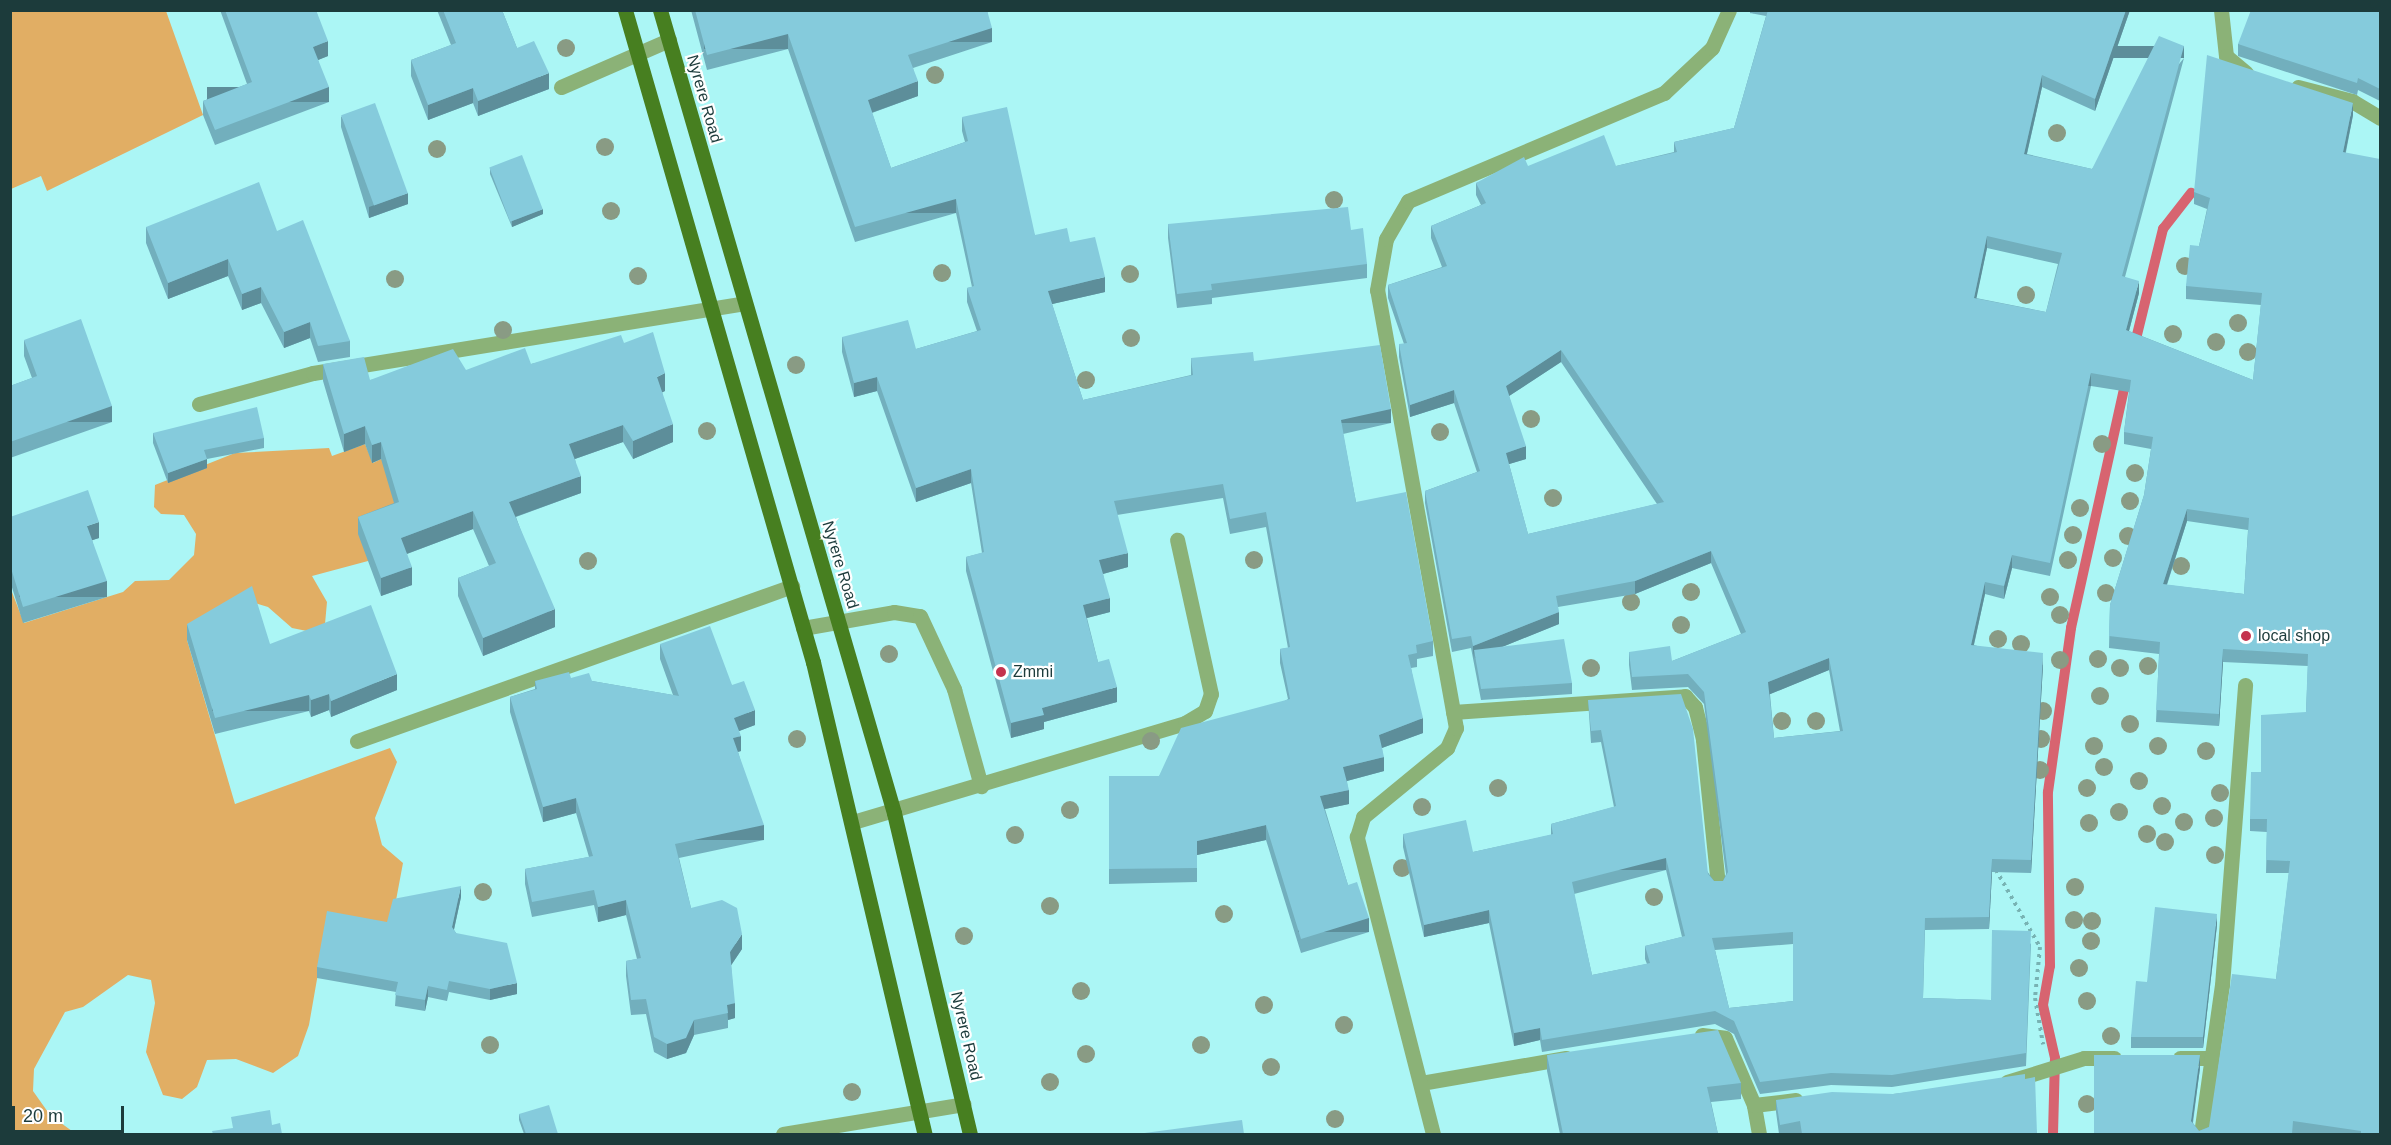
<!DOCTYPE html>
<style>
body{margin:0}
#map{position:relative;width:2391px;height:1145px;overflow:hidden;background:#abf6f5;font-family:Helvetica,sans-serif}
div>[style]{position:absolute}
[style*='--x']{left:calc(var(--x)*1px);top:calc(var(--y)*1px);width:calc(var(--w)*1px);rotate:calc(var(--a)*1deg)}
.green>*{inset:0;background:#e1ae64}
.stream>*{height:10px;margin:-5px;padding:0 5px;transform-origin:5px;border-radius:5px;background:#d76470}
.path>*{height:4px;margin-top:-2px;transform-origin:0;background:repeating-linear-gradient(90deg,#78b3b3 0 3px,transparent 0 7.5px)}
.lane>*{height:15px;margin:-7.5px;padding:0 7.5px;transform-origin:7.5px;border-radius:7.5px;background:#8bb277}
.street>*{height:15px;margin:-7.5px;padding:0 7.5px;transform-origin:7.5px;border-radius:7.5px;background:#8bb277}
.primary>*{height:15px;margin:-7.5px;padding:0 7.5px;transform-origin:7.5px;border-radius:7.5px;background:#477f20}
.trees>*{width:18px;height:18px;margin:-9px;border-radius:50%;background:#899b84}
.wall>*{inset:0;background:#72afbd}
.shaded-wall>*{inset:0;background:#5d8e9a;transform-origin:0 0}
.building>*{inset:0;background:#85cbdc;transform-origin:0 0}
.dots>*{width:16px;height:16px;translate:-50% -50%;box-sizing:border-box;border:3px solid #fff;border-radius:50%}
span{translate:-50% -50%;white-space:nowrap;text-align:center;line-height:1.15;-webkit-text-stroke:4.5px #fff;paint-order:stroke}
.street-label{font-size:16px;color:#1c3b3b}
.poi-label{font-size:16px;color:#1c3b3b}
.left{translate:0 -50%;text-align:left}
.frame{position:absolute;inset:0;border:12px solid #1c3b3b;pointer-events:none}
.scale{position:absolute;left:12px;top:1106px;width:112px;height:27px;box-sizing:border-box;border:3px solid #1c3b3b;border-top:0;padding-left:8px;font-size:18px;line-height:21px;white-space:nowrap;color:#1c3b3b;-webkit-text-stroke:4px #fff;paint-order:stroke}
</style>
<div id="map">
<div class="green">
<div style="clip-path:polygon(11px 10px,166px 11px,203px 115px,47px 191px,41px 176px,11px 189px)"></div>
<div style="clip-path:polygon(365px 444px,373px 463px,381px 459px,426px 506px,368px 561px,312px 576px,327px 602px,325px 624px,307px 631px,292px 628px,268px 607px,252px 602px,187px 640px,235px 804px,390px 748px,397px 762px,375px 818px,382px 845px,403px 863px,391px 927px,327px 922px,309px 1025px,298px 1056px,273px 1073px,236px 1059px,207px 1060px,197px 1087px,182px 1099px,163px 1095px,146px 1052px,155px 1003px,151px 980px,128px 975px,83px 1007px,65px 1012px,34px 1069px,33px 1091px,50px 1115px,76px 1134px,11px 1134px,10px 587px,24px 623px,123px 592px,135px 581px,169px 580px,194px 555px,196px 534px,184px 515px,161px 514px,154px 507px,155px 485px,235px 453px,329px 448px,332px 456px)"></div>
</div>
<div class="stream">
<div style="--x:2134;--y:347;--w:122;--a:-76.2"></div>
<div style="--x:2163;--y:229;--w:46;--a:-52.1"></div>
<div style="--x:2053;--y:1134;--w:76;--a:-88.5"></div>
<div style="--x:2055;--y:1058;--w:54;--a:-102.8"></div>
<div style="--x:2043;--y:1005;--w:40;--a:-80"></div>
<div style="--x:2050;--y:966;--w:174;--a:-90.7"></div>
<div style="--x:2048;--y:792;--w:166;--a:-82"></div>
<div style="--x:2071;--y:628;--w:254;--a:-77.5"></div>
</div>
<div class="path">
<div style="--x:1996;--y:870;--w:89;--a:60.3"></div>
<div style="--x:2040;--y:947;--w:51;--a:95.6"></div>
<div style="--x:2035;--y:998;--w:47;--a:80.1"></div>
</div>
<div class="lane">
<div style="--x:561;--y:87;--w:118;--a:-23.5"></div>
<div style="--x:803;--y:628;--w:92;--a:-10"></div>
<div style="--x:894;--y:612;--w:26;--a:9"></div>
<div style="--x:920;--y:616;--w:81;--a:65"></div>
<div style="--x:954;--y:689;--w:101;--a:74.4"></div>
<div style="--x:357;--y:741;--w:462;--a:-19.6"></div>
<div style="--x:853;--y:822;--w:346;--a:-16.6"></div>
<div style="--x:1185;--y:723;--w:23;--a:-31"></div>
<div style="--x:1205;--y:711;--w:18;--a:-71"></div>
<div style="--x:1211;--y:694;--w:158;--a:-102.4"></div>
</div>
<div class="street">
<div style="--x:2221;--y:10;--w:46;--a:83.8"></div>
<div style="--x:2226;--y:56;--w:26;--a:40"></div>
<div style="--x:2298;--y:87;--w:56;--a:14.5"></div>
<div style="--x:2352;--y:101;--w:33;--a:31"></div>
<div style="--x:199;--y:404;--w:118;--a:-15.2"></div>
<div style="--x:313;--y:373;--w:436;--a:-9.2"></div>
<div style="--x:1453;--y:712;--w:233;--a:-3.9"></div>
<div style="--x:1685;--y:696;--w:15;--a:48"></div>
<div style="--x:1695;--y:707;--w:34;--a:76"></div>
<div style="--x:1703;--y:740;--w:146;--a:84.1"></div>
<div style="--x:1702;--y:1035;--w:23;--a:7"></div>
<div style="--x:1725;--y:1038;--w:73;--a:66.6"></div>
<div style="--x:2180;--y:1058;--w:29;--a:0"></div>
<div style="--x:2007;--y:1082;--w:81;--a:-17.3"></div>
<div style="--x:2084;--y:1058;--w:30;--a:0"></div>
<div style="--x:1421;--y:1083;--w:147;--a:-9.8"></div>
<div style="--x:783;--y:1134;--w:183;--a:-9.4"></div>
<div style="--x:1433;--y:1134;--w:307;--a:-104.4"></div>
<div style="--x:1357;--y:837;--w:21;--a:-73"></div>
<div style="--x:1363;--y:817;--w:109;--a:-39.4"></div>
<div style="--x:1447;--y:748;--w:22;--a:-66"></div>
<div style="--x:1456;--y:728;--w:445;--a:-100.2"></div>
<div style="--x:1377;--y:290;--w:52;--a:-80"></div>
<div style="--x:1386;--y:239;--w:44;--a:-59.9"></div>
<div style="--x:1408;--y:201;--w:278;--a:-22.9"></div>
<div style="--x:1664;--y:93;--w:66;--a:-43.2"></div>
<div style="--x:1712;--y:48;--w:42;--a:-65.9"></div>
<div style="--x:1759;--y:1134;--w:29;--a:-100"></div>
<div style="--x:1754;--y:1105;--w:42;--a:-6.8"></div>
<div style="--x:2201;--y:1134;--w:150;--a:-82"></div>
<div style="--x:2222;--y:985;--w:301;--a:-85.6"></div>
</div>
<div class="primary">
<div style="--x:625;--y:10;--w:679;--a:73.92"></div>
<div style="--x:813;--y:662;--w:485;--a:76.7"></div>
<div style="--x:660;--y:10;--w:836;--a:73.75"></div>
<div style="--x:894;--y:813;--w:330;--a:76.7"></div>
</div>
<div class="trees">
<div style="left:566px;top:48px"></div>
<div style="left:935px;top:75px"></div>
<div style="left:2057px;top:133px"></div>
<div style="left:605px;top:147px"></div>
<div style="left:437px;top:149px"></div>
<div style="left:1334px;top:200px"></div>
<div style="left:611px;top:211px"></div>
<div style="left:2185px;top:266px"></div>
<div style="left:942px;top:273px"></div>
<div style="left:1130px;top:274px"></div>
<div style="left:638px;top:276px"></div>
<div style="left:395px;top:279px"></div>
<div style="left:2026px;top:295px"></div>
<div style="left:2238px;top:323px"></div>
<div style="left:503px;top:330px"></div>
<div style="left:2173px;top:334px"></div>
<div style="left:1131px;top:338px"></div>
<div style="left:2216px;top:342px"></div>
<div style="left:2248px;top:352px"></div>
<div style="left:796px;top:365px"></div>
<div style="left:1086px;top:380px"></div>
<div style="left:1531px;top:419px"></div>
<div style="left:707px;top:431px"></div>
<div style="left:1440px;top:432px"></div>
<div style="left:2102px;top:444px"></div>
<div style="left:2135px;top:473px"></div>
<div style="left:1553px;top:498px"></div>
<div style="left:2130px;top:501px"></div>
<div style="left:2080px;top:508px"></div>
<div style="left:2073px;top:535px"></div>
<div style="left:2128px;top:536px"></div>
<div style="left:2113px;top:558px"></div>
<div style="left:1254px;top:560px"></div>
<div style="left:2068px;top:560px"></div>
<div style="left:588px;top:561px"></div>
<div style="left:2181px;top:566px"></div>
<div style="left:1691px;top:592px"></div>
<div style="left:2106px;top:593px"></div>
<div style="left:2050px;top:597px"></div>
<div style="left:1631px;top:602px"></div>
<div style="left:2060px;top:615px"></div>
<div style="left:1681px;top:625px"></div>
<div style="left:1998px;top:639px"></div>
<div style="left:2021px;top:644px"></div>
<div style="left:889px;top:654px"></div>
<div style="left:2098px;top:659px"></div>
<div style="left:2060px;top:660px"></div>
<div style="left:2148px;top:666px"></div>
<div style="left:1591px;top:668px"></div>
<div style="left:2120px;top:668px"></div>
<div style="left:2100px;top:696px"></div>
<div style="left:2043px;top:711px"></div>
<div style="left:1782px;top:721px"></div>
<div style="left:1816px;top:721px"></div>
<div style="left:2130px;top:724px"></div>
<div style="left:797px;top:739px"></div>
<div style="left:2041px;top:739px"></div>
<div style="left:1151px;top:741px"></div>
<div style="left:2094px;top:746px"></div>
<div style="left:2158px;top:746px"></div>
<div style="left:2206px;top:751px"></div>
<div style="left:2104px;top:767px"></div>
<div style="left:2040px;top:770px"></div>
<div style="left:2139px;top:781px"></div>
<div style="left:1498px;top:788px"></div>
<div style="left:2087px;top:788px"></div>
<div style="left:2220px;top:793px"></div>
<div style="left:2162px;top:806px"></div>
<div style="left:1422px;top:807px"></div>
<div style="left:1070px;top:810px"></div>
<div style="left:2119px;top:812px"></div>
<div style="left:2214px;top:818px"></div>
<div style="left:2184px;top:822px"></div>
<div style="left:2089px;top:823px"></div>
<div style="left:2147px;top:834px"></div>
<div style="left:1015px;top:835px"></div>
<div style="left:2165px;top:842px"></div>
<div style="left:2215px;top:855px"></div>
<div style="left:1402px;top:868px"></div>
<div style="left:2075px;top:887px"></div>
<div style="left:483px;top:892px"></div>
<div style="left:1654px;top:897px"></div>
<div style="left:1050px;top:906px"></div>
<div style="left:1224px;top:914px"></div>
<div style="left:2074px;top:920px"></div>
<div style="left:2092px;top:921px"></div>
<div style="left:964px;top:936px"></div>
<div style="left:2091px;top:941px"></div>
<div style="left:2079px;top:968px"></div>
<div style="left:1081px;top:991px"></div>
<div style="left:2087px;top:1001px"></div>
<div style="left:1264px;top:1005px"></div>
<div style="left:1344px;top:1025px"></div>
<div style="left:2111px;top:1036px"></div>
<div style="left:490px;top:1045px"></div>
<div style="left:1201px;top:1045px"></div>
<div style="left:1086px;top:1054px"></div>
<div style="left:1271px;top:1067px"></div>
<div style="left:1050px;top:1082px"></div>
<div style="left:852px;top:1092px"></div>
<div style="left:2087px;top:1104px"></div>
<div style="left:1335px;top:1119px"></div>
</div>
<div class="wall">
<div style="clip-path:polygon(220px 10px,316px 10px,328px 56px,318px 60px,329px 102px,215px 145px,203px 115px,203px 101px,247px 84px)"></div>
<div style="clip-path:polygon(437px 10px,502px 10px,517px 48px,549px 89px,478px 116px,473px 103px,428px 120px,411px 76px,411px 60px,451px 45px)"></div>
<div style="clip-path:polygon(691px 10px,987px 10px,992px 42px,913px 68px,918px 96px,872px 113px,891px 168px,965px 142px,962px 131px,962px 117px,1035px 235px,1070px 242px,1105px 292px,1052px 304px,1083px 400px,1191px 375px,1191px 358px,1254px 361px,1391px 423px,1343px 434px,1356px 502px,1433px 641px,1433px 656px,1417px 659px,1417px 667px,1411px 668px,1423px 733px,1382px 748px,1384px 771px,1347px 781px,1349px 804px,1325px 809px,1348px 885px,1369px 932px,1301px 953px,1266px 840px,1197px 855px,1197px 882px,1109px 884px,1109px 776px,1159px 776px,1288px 699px,1280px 663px,1280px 649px,1288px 648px,1266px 527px,1230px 534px,1223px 498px,1117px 515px,1128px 567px,1103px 574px,1110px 612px,1087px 618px,1098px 662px,1117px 702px,1044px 722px,1044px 729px,1011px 738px,966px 571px,966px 557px,982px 553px,971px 483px,916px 502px,877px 391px,854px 397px,842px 352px,842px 337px,916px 349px,977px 331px,967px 302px,967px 288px,972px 287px,956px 213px,855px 242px,788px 49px,707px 70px)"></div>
<div style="clip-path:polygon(evenodd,1750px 10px,2130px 10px,2095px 111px,2042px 87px,2027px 154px,2092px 169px,2184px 58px,2125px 277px,2139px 293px,2129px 331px,2253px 380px,2261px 305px,2186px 299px,2186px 286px,2199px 246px,2207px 209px,2194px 204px,2194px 192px,2353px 115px,2346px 152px,2380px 1134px,2094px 1134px,2200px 1068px,2193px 1123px,2199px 1131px,2209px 1127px,2276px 979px,2289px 873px,2266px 873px,2267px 832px,2250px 831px,2250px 819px,2261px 772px,2306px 712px,2308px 666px,2223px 662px,2219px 726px,2156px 722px,2159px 654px,2109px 648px,2110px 605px,2144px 495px,2151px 449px,2124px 444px,2124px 432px,2129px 392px,2091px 386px,2050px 576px,2012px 568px,2004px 599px,1985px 594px,1974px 645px,2043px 665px,2031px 873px,1992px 872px,1989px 929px,1925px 930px,1923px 998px,1991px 1000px,2031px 943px,2026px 1066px,1892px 1087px,1831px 1085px,1760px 1094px,1734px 1034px,1715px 1024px,1542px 1052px,1540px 1040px,1514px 1046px,1489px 923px,1424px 937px,1403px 847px,1403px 834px,1473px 852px,1551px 835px,1551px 824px,1614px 807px,1601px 742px,1591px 743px,1588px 700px,1714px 881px,1723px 881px,1726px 874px,1704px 704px,1688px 687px,1632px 690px,1629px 665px,1629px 652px,1672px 661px,1741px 634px,1711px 563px,1635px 594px,1558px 607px,1559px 624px,1502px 647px,1572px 683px,1572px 694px,1481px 700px,1471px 648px,1452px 652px,1425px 503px,1425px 491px,1477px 472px,1454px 403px,1410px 417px,1399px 357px,1399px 344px,1404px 344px,1388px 298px,1388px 285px,1442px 267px,1431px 238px,1431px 226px,1481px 205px,1476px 195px,1476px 183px,1528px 166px,1616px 166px,1674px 152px,1674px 142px,1734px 128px,1766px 16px,1750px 13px,1750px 10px,1987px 248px,2058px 264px,2046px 312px,1976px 298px,1987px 248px,1750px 10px,1561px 362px,1657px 504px,1528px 534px,1509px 464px,1526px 459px,1509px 396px,1561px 362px,1750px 10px,2187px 521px,2248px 530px,2244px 594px,2167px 585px,2187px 521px,1750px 10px,1829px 670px,1840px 731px,1774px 738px,1770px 694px,1829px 670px,1750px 10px,1666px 870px,1682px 937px,1645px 946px,1645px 959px,1647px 964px,1592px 975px,1574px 894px,1666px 870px,1750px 10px,1793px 944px,1793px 1001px,1729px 1008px,1715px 950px,1793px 944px)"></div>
<div style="clip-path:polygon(2380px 10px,2380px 101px,2358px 90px,2357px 95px,2238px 56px,2238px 44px)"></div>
<div style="clip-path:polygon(341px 116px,408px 204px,369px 218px,341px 127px)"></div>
<div style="clip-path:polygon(490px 168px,543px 214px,512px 227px,490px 174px)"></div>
<div style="clip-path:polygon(1168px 224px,1351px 230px,1367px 264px,1367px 278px,1212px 298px,1212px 304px,1177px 308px,1168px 238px)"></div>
<div style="clip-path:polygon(146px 227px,277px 231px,350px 341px,350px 357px,318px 362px,310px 338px,284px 348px,261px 303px,242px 310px,228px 276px,168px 299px,146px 243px)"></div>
<div style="clip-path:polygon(24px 340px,112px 422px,10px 458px,10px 386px,32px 378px,24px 356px)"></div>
<div style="clip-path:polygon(624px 343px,665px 391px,662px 392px,673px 442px,633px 459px,623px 442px,575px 459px,581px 493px,516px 517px,555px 627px,483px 656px,458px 596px,458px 578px,489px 566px,473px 529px,407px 554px,412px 585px,381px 596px,358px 534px,358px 517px,394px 503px,381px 459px,372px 463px,365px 444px,344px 452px,323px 381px,323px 364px,370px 380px,531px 364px)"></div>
<div style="clip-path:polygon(153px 433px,264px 438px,264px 448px,207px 459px,207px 468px,168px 483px,153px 443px)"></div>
<div style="clip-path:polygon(10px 517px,99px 538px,92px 540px,107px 597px,23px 623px,10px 581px)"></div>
<div style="clip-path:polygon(187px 624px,270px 644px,397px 690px,331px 717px,329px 710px,311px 717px,309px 711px,215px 734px,187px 640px)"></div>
<div style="clip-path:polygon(660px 644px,732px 685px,755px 725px,739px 731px,741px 751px,738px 752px,764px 840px,679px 858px,691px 908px,742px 949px,731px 965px,735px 1018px,728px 1020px,728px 1028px,694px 1035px,686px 1053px,667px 1059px,654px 1052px,646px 1014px,631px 1015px,626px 976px,626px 961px,637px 959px,626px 915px,598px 922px,594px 905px,532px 917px,525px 884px,525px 869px,589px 857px,576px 813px,543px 822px,510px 712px,510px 697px,535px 689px,535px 681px,571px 678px,592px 681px,673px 695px,660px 659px)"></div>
<div style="clip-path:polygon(461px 897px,454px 930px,456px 933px,517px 994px,490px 1000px,449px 992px,447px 1001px,428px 997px,425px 1011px,395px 1006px,396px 992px,317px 978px,317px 967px,387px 922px)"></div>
<div style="clip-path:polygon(2217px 925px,2203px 1048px,2131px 1048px,2131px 1037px,2147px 982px)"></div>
<div style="clip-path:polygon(1547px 1055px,1741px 1083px,1741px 1099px,1711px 1102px,1718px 1134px,1560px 1134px,1547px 1071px)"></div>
<div style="clip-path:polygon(2025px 1079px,2037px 1134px,1779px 1134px,1776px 1112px,1776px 1100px,1893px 1094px)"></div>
<div style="clip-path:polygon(519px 1114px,558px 1134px,524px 1134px,519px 1120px)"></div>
</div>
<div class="shaded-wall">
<div style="clip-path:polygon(2126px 10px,2130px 10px,2095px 111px,2095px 99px)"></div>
<div style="left:992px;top:28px;width:14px;height:88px;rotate:90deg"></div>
<div style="left:788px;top:34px;width:15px;height:84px;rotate:90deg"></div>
<div style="clip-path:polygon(328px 41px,328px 56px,313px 62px,313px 47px)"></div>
<div style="left:2184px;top:46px;width:12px;height:238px;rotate:90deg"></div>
<div style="clip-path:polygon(549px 73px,549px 89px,478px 116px,478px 101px)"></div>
<div style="clip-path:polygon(2042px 75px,2042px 87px,2024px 166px,2024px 154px)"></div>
<div style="clip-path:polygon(918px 81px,918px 96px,868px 114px,868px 100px)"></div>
<div style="left:329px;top:87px;width:15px;height:122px;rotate:90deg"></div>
<div style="clip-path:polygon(473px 88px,473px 103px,428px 120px,428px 105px)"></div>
<div style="clip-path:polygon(2353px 103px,2353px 115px,2343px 164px,2343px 152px)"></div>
<div style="clip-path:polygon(408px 193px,408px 204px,369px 218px,369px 207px)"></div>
<div style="left:956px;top:199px;width:14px;height:105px;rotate:90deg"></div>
<div style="clip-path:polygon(543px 209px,543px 214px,512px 227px,512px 221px)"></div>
<div style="clip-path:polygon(1987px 236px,1987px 248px,1974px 310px,1974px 298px)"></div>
<div style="clip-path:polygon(228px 259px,228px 276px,168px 299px,168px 283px)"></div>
<div style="clip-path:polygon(1105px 277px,1105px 292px,1048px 305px,1048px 291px)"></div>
<div style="clip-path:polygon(2139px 281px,2139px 293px,2126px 342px,2126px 330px)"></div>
<div style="clip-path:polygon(261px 287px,261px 303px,242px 310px,242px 294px)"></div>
<div style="clip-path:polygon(310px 322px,310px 338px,284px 348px,284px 332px)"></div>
<div style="clip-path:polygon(1561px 350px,1561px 362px,1506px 398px,1506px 386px)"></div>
<div style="clip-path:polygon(665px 373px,665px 391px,657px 395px,657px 377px)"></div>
<div style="left:2091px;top:373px;width:13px;height:194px;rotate:90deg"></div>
<div style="clip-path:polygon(877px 377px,877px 391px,854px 397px,854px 383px)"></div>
<div style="clip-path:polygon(1454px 390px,1454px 403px,1410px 417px,1410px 405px)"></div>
<div style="left:112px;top:406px;width:16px;height:108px;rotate:90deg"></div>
<div style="left:1391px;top:409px;width:14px;height:51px;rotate:90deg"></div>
<div style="clip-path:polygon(673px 424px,673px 442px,633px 459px,633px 441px)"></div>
<div style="clip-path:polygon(623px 425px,623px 442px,569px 461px,569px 444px)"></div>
<div style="clip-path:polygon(365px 426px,365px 444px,344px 452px,344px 434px)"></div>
<div style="clip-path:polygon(381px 442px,381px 459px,372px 463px,372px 445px)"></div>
<div style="clip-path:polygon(1526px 446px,1526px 459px,1506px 465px,1506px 453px)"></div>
<div style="clip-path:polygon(207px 459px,207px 468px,168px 483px,168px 473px)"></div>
<div style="clip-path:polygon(971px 469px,971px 483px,916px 502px,916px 488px)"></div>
<div style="clip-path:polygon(581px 476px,581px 493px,509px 519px,509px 502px)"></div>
<div style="clip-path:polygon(2187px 509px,2187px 521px,2163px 596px,2163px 584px)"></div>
<div style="clip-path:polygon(473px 511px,473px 529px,401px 556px,401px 538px)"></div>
<div style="clip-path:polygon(99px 522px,99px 538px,87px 542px,87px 526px)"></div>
<div style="clip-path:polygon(1711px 551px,1711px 563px,1635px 594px,1635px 581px)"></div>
<div style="clip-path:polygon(1128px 553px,1128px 567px,1099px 575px,1099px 560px)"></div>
<div style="clip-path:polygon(2012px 555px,2012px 568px,2004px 599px,2004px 586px)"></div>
<div style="clip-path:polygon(412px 567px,412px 585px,381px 596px,381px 578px)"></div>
<div style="left:107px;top:581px;width:16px;height:88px;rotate:90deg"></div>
<div style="clip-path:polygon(1985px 582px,1985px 594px,1971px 657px,1971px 645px)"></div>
<div style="clip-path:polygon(1110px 598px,1110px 612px,1083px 619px,1083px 605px)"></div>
<div style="clip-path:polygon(555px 609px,555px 627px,483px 656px,483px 638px)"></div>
<div style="clip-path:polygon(1559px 612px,1559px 624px,1475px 658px,1474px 650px,1473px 658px,1473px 646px)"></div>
<div style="clip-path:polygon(2223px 649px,2223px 662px,2219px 726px,2219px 714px)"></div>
<div style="clip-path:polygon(2043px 653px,2043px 665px,2031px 873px,2031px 860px)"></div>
<div style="clip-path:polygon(1829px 658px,1829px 670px,1768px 695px,1768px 682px)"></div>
<div style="clip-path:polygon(397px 674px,397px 690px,331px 717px,331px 701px)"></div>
<div style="clip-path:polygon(1117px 687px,1117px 702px,1044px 722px,1044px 729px,1011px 738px,1011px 723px,1042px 708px)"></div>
<div style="clip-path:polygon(329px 694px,329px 710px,311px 717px,311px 700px)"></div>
<div style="left:309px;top:695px;width:16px;height:97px;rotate:90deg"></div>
<div style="clip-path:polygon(755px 710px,755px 725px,734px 733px,734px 718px)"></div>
<div style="clip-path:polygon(1423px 718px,1423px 733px,1379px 749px,1379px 735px)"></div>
<div style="clip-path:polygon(741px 736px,741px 751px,733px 753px,733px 738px)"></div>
<div style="clip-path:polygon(1384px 757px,1384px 771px,1343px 782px,1343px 767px)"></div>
<div style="clip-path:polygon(1349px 790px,1349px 804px,1320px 810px,1320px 796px)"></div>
<div style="clip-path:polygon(576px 798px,576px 813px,543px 822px,543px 807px)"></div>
<div style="left:764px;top:825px;width:15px;height:91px;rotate:90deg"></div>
<div style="clip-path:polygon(1266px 825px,1266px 840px,1197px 855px,1197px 841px)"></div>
<div style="left:1666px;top:858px;width:12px;height:97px;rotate:90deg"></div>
<div style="clip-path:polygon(1992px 859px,1992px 872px,1989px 929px,1989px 917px)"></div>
<div style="clip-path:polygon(461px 886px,461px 897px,452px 938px,452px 927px)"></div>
<div style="clip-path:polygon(626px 900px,626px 915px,598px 922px,598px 907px)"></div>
<div style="clip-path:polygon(1489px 910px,1489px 923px,1424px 937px,1424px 925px)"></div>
<div style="clip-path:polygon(2217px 914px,2217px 925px,2203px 1048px,2203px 1037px)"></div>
<div style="left:1369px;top:918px;width:14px;height:71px;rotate:90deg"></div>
<div style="clip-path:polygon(742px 934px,742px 949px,730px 967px,730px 952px)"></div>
<div style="clip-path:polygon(517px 983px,517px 994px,490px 1000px,490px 989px)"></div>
<div style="clip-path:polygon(428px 986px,428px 997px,425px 1011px,425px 1000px)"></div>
<div style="clip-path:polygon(735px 1003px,735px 1018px,728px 1020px,727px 1005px)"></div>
<div style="clip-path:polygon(694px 1020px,694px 1035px,686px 1053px,667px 1059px,667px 1044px)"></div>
<div style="clip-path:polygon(1540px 1028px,1540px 1040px,1514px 1046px,1514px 1033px)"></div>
<div style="clip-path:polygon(2200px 1055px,2200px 1068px,2191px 1133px,2191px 1121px)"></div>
</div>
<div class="building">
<div style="clip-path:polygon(225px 10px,316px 10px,328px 41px,313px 47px,329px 87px,215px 130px,203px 101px,252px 82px)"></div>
<div style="clip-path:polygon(443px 10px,502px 10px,517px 48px,534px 41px,549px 73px,478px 101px,473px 88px,428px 105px,411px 60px,456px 43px)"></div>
<div style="clip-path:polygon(695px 10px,987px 10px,992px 28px,908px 55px,918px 81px,868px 100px,891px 168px,968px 141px,962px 117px,1007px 107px,1035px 235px,1067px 228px,1070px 242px,1095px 237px,1105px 277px,1048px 291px,1083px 400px,1193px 375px,1191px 358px,1253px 352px,1254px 361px,1380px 345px,1391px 409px,1341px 420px,1356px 502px,1406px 492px,1433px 641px,1416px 645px,1417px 653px,1408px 655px,1423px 718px,1379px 735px,1384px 757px,1343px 767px,1349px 790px,1320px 796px,1348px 885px,1357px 882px,1369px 918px,1301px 939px,1266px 825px,1197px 841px,1197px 868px,1109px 869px,1109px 776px,1159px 776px,1181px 728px,1290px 699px,1280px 649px,1290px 647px,1266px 512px,1230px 519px,1223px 484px,1114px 501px,1128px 553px,1099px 560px,1110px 598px,1083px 605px,1098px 662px,1109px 659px,1117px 687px,1042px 708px,1044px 715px,1011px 723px,966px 557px,984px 552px,971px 469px,916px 488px,877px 377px,854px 383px,842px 337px,908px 320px,916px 349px,981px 330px,967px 288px,974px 286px,956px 199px,855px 227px,788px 34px,707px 55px)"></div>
<div style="clip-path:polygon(evenodd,1768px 10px,2126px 10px,2095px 99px,2042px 75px,2024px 154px,2092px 169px,2159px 36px,2184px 46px,2122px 276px,2139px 281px,2126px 330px,2253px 380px,2262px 293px,2186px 286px,2190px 245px,2199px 246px,2210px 198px,2194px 192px,2207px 55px,2353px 103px,2343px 152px,2380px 159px,2380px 1134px,2361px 1134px,2361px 1131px,2293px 1121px,2292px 1134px,2094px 1134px,2094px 1055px,2200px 1055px,2191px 1121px,2199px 1131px,2209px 1127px,2232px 974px,2276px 979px,2290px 861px,2266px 860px,2267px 819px,2250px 819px,2251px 772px,2261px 772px,2261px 715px,2306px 712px,2308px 654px,2223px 649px,2219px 714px,2156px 710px,2160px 642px,2109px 636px,2110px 605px,2144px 495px,2153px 437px,2124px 432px,2131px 380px,2091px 373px,2050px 563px,2012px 555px,2004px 586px,1985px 582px,1971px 645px,2043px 653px,2031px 860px,1992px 859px,1989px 917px,1925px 918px,1923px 998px,1991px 1000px,1992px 930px,2031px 931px,2026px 1053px,1892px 1075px,1831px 1073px,1760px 1082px,1734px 1021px,1715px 1011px,1542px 1040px,1540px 1028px,1514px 1033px,1489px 910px,1424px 925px,1403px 834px,1466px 820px,1473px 852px,1553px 834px,1551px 824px,1616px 806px,1601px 730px,1591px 731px,1588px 700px,1681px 694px,1693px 729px,1708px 874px,1714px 881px,1723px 881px,1728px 872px,1704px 692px,1688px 674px,1632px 677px,1629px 652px,1670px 646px,1672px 661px,1746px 632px,1711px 551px,1635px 581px,1556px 596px,1559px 612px,1473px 646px,1471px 636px,1452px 639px,1425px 491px,1480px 471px,1454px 390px,1410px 405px,1399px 344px,1407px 343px,1388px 285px,1447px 266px,1431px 226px,1486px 203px,1476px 183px,1524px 157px,1528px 166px,1604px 135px,1616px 166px,1677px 152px,1674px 142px,1734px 128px,1768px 10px,1987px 236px,2062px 253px,2046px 312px,1974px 298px,1987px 236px,1768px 10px,1561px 350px,1664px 502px,1528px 534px,1506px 453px,1526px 446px,1506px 386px,1561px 350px,1768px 10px,2187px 509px,2249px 518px,2244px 594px,2163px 584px,2187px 509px,1768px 10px,1829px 658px,1843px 731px,1774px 738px,1768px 682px,1829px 658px,1768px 10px,1666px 858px,1685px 936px,1645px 946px,1650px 963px,1592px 975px,1572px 882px,1666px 858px,1768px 10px,1793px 932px,1793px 1001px,1729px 1008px,1712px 938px,1793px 932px)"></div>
<div style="clip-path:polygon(2251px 10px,2380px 10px,2380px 89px,2358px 78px,2357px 83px,2238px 44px)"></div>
<div style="left:375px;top:103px;width:96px;height:36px;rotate:70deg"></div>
<div style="left:522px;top:155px;width:58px;height:35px;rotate:69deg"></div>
<div style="clip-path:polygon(259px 182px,277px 231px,303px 220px,350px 341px,318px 346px,310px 322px,284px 332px,261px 287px,242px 294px,228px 259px,168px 283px,146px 227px)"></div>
<div style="clip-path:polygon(1348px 207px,1351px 230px,1363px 228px,1367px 264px,1211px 284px,1212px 290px,1177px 294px,1168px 224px)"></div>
<div style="clip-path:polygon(81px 319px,112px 406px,10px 442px,10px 386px,37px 376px,24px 340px)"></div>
<div style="clip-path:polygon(653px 332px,665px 373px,657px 377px,673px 424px,633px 441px,623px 425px,569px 444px,581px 476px,509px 502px,555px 609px,483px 638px,458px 578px,496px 563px,473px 511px,401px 538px,412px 567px,381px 578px,358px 517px,399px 502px,381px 442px,372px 445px,365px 426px,344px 434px,323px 364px,364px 357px,370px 380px,453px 349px,466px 370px,525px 348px,531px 364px,621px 335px,624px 343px)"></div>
<div style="clip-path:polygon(257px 407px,264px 438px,204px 450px,207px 459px,168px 473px,153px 433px)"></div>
<div style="clip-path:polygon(88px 490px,99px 522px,87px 526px,107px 581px,23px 607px,10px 565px,10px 517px)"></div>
<div style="clip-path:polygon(252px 586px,270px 644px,371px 605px,397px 674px,331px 701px,329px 694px,311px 700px,309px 695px,215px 718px,187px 624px)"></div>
<div style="clip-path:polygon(710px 626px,732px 685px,744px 681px,755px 710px,734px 718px,741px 736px,733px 738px,764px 825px,675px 844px,691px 908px,722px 900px,737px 908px,742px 934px,730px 952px,735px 1003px,727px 1005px,728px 1013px,694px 1020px,686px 1038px,667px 1044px,654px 1037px,646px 999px,631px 1000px,626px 961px,641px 958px,626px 900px,598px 907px,594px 890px,532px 902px,525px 869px,593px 856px,576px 798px,543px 807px,510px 697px,537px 689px,535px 681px,569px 672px,571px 678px,589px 673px,592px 681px,679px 696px,660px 644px)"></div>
<div style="clip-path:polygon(1564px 639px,1572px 683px,1481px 689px,1474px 650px)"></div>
<div style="clip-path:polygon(461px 886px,452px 927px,456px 933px,507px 943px,517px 983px,490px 989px,449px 981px,447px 990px,428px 986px,425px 1000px,395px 995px,398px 982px,317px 967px,327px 911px,387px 922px,393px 899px)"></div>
<div style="clip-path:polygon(2155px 907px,2217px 914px,2203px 1037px,2131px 1037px,2136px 981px,2147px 982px)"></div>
<div style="clip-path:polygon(1718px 1030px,1741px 1083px,1707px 1087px,1718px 1134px,1563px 1134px,1547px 1055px)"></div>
<div style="clip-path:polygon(2025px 1074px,2025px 1079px,2035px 1077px,2037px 1134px,1802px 1134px,1800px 1121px,1780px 1125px,1776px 1100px,1832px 1092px,1893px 1094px)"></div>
<div style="clip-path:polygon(549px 1105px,558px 1134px,526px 1134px,519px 1114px)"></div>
<div style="clip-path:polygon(270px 1110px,272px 1125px,280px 1123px,282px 1134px,213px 1134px,212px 1131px,233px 1128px,231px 1117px)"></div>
<div style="clip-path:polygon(1242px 1120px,1244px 1134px,1137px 1134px)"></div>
</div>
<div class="dots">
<div style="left:2246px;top:636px;background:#c4334e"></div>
<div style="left:1001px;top:672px;background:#c4334e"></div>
</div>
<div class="street-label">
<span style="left:704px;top:99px;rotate:74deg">Nyrere Road</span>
<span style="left:840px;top:565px;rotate:73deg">Nyrere Road</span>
<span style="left:966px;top:1036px;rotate:77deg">Nyrere Road</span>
</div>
<div class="poi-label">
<span class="left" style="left:2258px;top:636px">local shop</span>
<span class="left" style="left:1013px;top:672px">Zmmi</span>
</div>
<div class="frame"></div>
<div class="scale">20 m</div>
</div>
